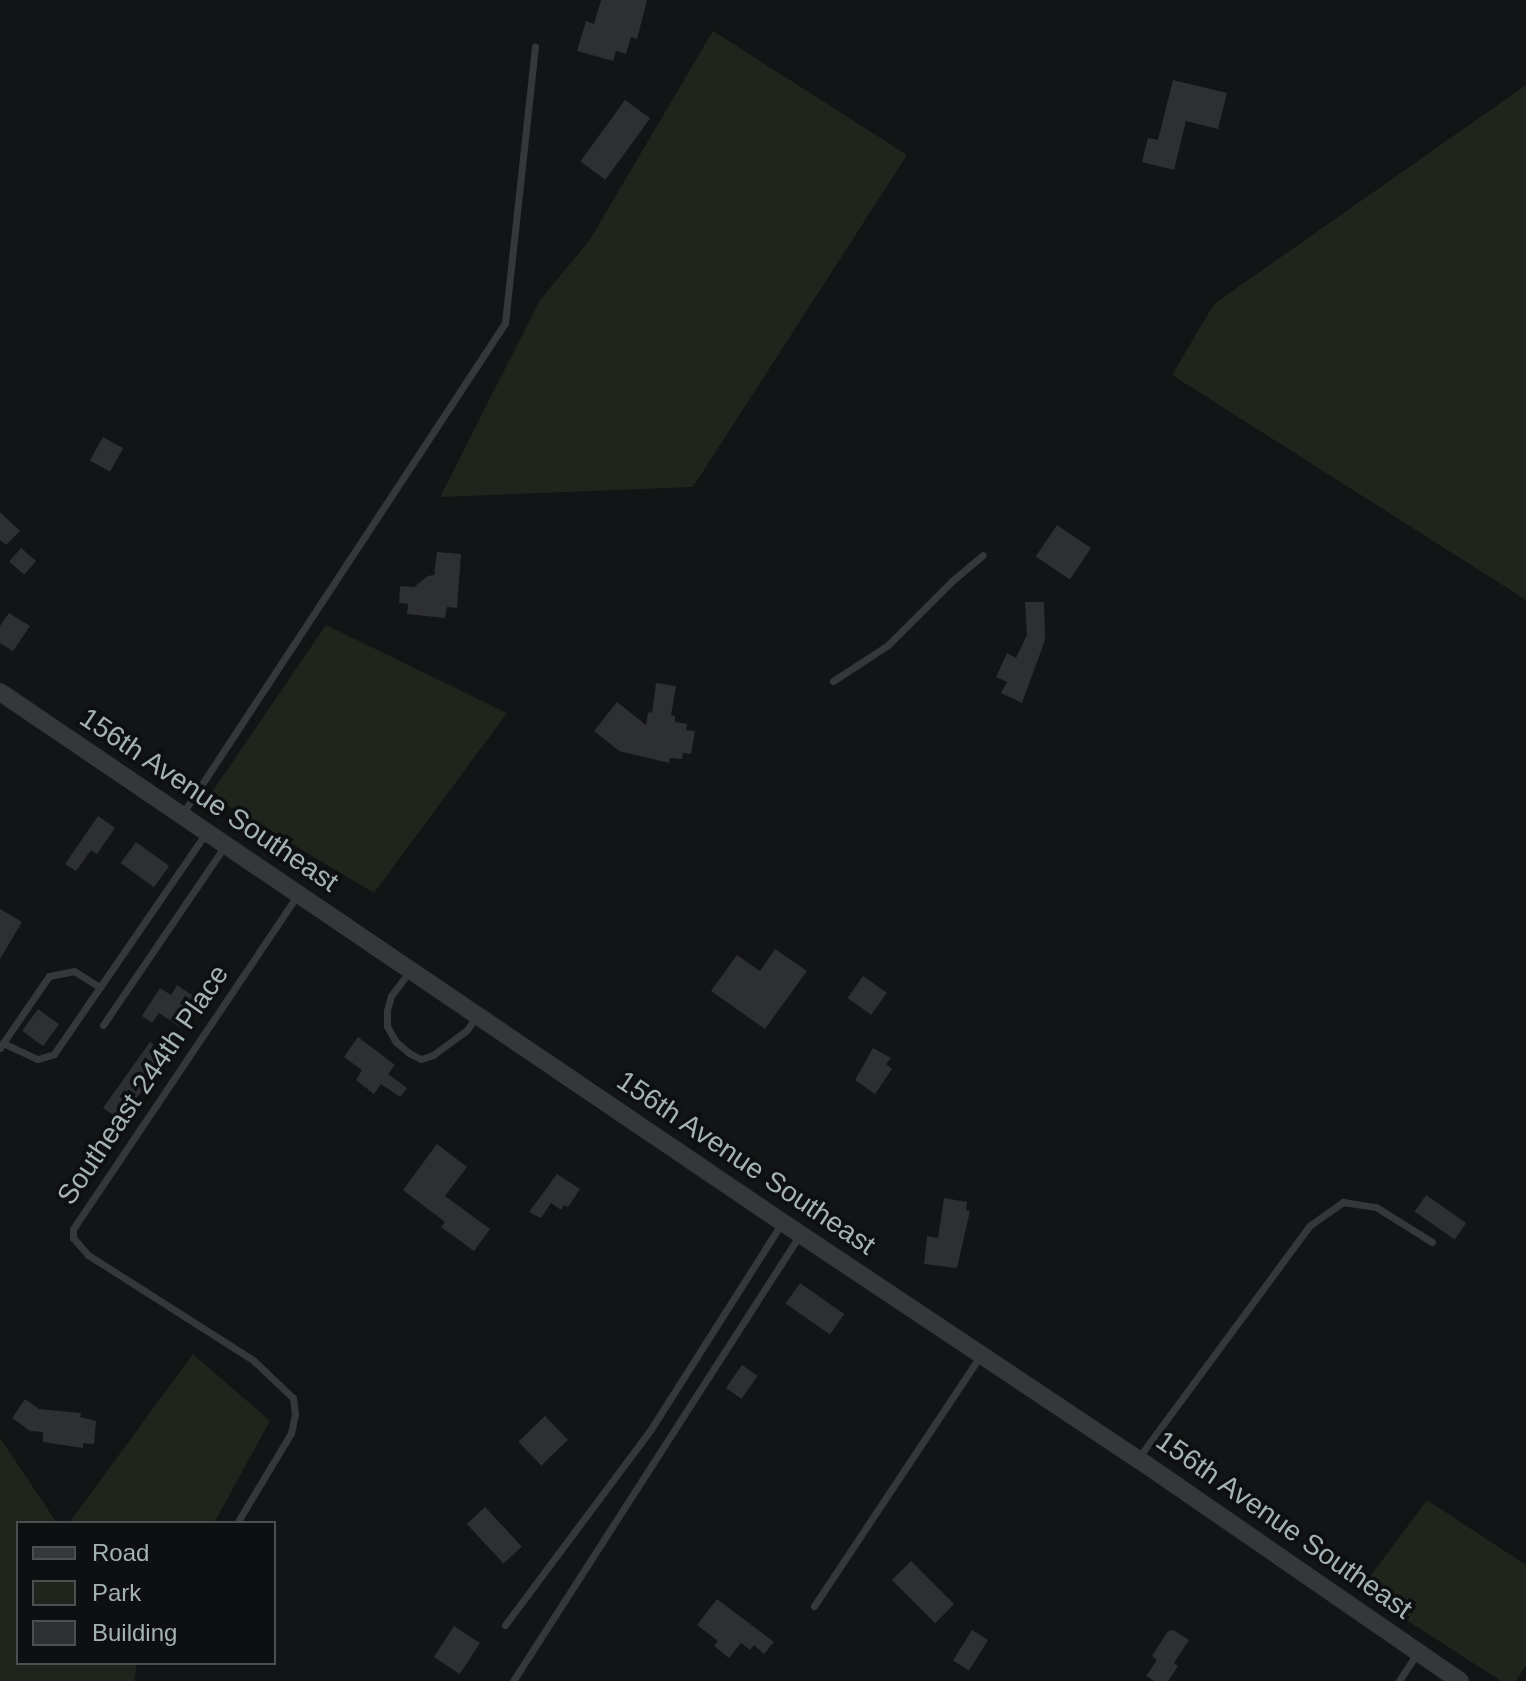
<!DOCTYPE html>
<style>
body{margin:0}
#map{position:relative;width:1526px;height:1681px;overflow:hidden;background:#131415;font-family:Arial,sans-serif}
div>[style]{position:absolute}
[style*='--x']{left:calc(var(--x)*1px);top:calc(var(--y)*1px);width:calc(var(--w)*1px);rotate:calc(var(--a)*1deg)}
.green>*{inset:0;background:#1f251d}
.building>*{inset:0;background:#2e2f31;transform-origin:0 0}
.service>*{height:7px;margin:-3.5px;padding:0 3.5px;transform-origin:3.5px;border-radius:3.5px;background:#34383a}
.tertiary>*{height:18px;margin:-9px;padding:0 9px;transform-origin:9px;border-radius:9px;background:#34383a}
span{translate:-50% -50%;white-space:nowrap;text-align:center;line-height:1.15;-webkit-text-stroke:7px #0e0f10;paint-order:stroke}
.street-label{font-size:28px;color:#a4b2b6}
.legend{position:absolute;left:16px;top:1521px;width:260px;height:144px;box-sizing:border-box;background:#0e0f10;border:2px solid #4a5052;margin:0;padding:10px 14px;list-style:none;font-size:24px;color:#a4b2b6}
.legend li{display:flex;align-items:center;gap:16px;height:40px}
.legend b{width:40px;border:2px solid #4a5052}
</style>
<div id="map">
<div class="green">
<div style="clip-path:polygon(713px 31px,907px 155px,693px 487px,440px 497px,540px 300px,589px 241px)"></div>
<div style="clip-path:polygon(1526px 85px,1526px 600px,1172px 375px,1214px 304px)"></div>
<div style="clip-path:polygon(326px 625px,507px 713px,374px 893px,210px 795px)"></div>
<div style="clip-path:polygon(193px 1354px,270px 1421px,214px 1523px,69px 1523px)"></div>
<div style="clip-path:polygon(0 1438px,57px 1523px,18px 1523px,18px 1663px,137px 1663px,134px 1681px,0 1681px)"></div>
<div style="clip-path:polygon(1427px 1500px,1526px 1565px,1526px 1665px,1516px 1681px,1501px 1681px,1360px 1590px)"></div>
</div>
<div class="building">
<div style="clip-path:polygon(601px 0,647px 0,637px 39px,631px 37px,626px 54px,616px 51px,613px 61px,577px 51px,586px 21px,594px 24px)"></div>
<div style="clip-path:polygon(1173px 80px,1227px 93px,1218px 129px,1186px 121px,1174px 170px,1142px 162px,1148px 138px,1158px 140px)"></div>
<div style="left:625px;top:100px;width:31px;height:76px;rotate:36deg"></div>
<div style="left:103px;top:437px;width:23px;height:27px;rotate:29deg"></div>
<div style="clip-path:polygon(0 512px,20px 531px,6px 545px,0 540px)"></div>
<div style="left:1057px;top:525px;width:41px;height:38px;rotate:34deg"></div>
<div style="left:21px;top:548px;width:20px;height:18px;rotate:41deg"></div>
<div style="clip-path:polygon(437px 552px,461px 554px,457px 608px,447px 607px,445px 618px,407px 614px,408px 604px,399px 603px,400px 586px,414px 587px,428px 576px,434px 575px)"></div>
<div style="clip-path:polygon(1025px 602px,1044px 602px,1045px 640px,1022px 703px,1001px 693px,1007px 682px,996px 677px,1007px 653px,1016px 658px,1027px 635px)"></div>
<div style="clip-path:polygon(9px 613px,30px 626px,13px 651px,0 643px,0 626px)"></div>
<div style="clip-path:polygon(656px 683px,676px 686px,671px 715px,675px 716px,675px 722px,687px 724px,686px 730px,695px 731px,691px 754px,683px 753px,682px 759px,670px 758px,669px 763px,619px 751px,594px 731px,617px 702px,646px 725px,648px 712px,652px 713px)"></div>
<div style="clip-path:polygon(98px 816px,115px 828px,97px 854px,91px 850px,76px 871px,65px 864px)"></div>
<div style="left:136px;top:842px;width:41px;height:26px;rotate:36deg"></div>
<div style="clip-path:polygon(0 909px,22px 922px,0 959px)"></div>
<div style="clip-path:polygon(775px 949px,807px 971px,765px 1029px,711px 991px,737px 955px,760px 971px)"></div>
<div style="left:863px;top:976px;width:29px;height:27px;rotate:35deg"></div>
<div style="clip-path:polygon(177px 985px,198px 999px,180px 1027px,159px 1013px,152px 1023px,142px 1016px,160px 988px,171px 995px)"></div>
<div style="left:38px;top:1009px;width:26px;height:27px;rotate:36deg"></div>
<div style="clip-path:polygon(358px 1037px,395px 1065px,388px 1074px,407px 1088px,400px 1097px,381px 1084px,374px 1094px,356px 1080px,362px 1070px,344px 1057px)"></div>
<div style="clip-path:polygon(150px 1042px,170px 1055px,130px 1106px,137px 1110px,128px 1125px,103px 1108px)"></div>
<div style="clip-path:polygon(873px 1048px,891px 1058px,886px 1064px,892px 1069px,875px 1094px,855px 1080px)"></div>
<div style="clip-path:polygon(437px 1144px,467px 1167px,445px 1196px,490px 1229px,474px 1251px,441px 1227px,445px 1222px,403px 1190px)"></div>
<div style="clip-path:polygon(557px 1174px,580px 1189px,568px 1207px,564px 1205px,561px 1210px,551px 1203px,541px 1218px,529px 1212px)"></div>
<div style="left:1426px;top:1195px;width:49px;height:20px;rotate:35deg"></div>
<div style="clip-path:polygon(944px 1198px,967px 1202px,966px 1210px,970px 1211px,957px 1268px,924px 1264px,927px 1236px,938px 1238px)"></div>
<div style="left:800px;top:1283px;width:54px;height:25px;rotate:35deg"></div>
<div style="left:742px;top:1365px;width:19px;height:28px;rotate:35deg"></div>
<div style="clip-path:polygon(25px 1399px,39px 1409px,81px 1413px,80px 1417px,96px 1421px,94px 1444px,83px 1443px,83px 1448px,43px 1442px,43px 1432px,30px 1431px,12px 1418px)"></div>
<div style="left:545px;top:1416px;width:33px;height:37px;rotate:46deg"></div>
<div style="left:485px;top:1507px;width:54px;height:25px;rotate:47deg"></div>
<div style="left:911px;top:1561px;width:61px;height:27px;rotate:45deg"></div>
<div style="clip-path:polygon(717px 1599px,774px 1642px,764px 1654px,754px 1645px,750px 1650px,741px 1643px,729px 1658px,714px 1646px,718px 1641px,697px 1625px)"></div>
<div style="left:454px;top:1626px;width:31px;height:37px;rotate:33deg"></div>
<div style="left:972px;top:1630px;width:19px;height:36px;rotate:32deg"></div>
<div style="clip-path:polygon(1173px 1630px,1189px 1640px,1174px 1663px,1178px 1666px,1168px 1681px,1154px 1681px,1146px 1676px,1157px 1660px,1152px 1656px,1168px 1631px)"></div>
</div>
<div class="service">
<div style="--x:833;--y:681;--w:66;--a:-33.2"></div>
<div style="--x:888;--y:645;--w:91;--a:-45"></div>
<div style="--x:952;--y:581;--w:40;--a:-40"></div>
<div style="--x:183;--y:813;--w:586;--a:-56.69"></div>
<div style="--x:505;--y:323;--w:278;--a:-83.8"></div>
<div style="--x:409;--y:972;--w:30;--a:127"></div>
<div style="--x:391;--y:996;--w:15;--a:106"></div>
<div style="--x:387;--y:1010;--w:16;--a:90"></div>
<div style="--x:387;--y:1026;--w:18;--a:61"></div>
<div style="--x:396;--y:1042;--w:17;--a:40"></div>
<div style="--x:409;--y:1053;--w:13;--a:27"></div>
<div style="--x:421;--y:1059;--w:13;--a:-18"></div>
<div style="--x:433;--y:1055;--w:42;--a:-36.3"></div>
<div style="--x:467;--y:1030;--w:14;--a:-56"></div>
<div style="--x:103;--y:1025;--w:215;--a:-55.8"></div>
<div style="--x:3;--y:1043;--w:81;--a:-55.5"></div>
<div style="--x:49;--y:976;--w:25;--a:-11"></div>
<div style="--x:74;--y:971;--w:31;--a:32"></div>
<div style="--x:0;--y:1048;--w:6;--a:-59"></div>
<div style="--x:3;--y:1043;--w:38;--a:25"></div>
<div style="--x:38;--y:1059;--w:17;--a:-17"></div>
<div style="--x:54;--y:1054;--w:267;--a:-55.5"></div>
<div style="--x:1139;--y:1457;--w:287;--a:-53.6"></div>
<div style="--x:1309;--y:1226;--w:42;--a:-35.2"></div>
<div style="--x:1343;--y:1202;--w:33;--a:9"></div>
<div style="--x:1376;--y:1207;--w:66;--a:32"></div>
<div style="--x:237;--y:1523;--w:105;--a:-59"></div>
<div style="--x:291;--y:1433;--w:19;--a:-78"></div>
<div style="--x:295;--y:1414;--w:16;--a:-97"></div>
<div style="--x:293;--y:1398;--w:55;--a:-136.5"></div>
<div style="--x:253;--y:1360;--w:196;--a:-147.5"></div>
<div style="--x:88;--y:1255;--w:23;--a:-131"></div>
<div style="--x:73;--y:1238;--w:9;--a:-90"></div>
<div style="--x:73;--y:1229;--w:401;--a:-56.1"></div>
<div style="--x:814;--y:1606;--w:301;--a:-56.4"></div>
<div style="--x:505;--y:1625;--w:244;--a:-53.3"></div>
<div style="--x:651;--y:1429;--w:243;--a:-57.6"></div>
<div style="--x:513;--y:1681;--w:529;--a:-57.27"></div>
<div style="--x:1399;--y:1681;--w:33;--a:-57"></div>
</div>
<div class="tertiary">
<div style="--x:0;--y:692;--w:945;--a:34.13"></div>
<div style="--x:782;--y:1222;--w:428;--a:33.7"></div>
<div style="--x:1138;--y:1459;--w:391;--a:34.6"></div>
</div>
<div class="street-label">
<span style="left:209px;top:800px;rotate:34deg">156th Avenue Southeast</span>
<span style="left:143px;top:1085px;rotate:-56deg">Southeast 244th Place</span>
<span style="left:746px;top:1163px;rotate:34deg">156th Avenue Southeast</span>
<span style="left:1284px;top:1525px;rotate:35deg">156th Avenue Southeast</span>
</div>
<ul class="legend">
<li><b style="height:10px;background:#34383a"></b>Road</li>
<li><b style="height:22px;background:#1f251d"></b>Park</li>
<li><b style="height:22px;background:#2e2f31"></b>Building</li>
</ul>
</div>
